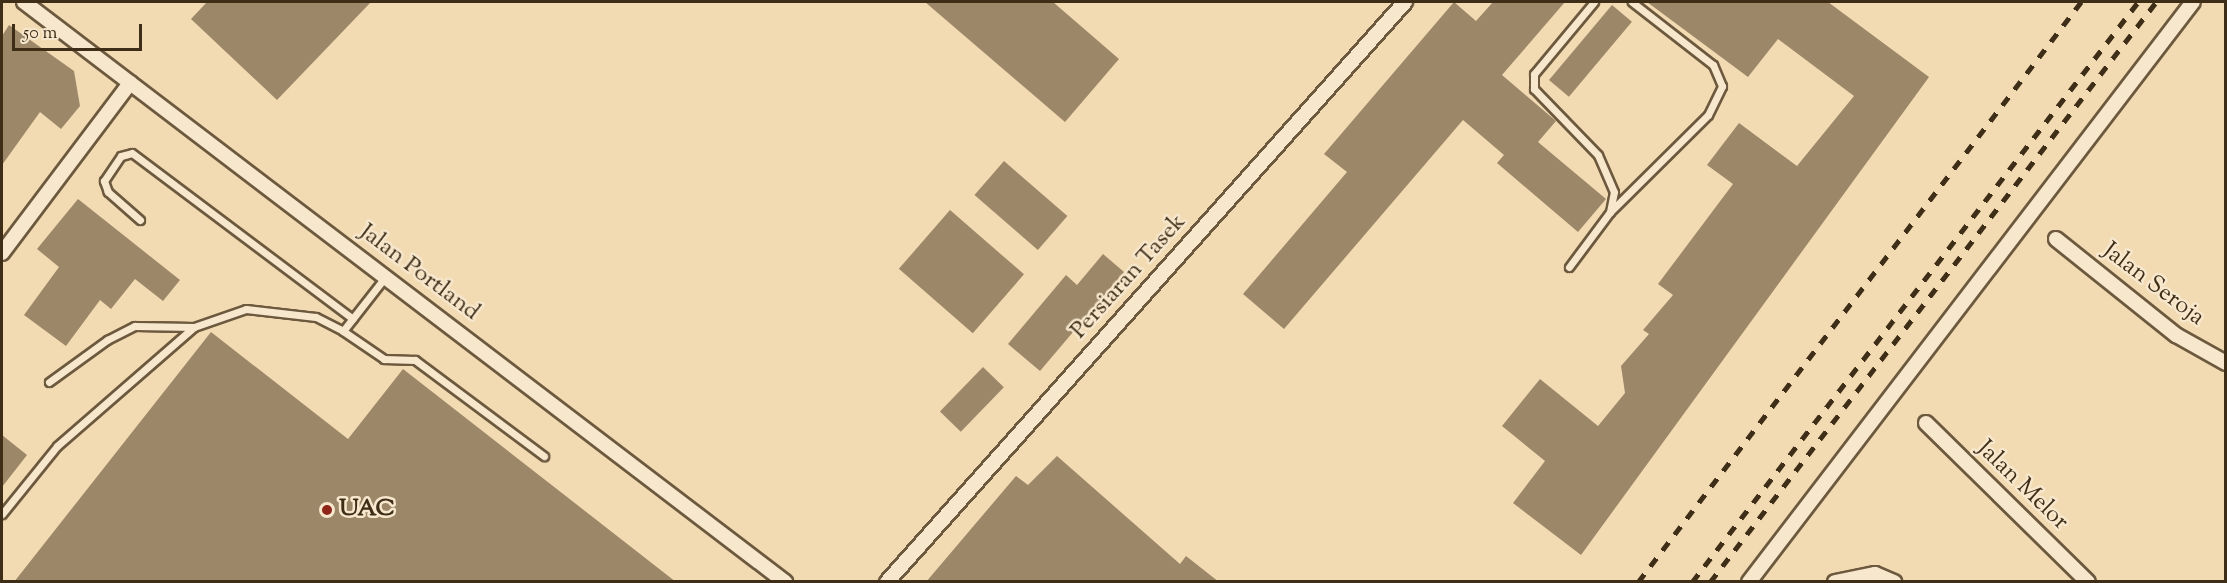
<!DOCTYPE html>
<style>
body{margin:0}
#map{position:relative;width:2227px;height:583px;overflow:hidden;background:#f2dab2;font-family:"Sorts Mill Goudy",serif}
div>[style]{position:absolute}
[style*='--x']{left:calc(var(--x)*1px);top:calc(var(--y)*1px);width:calc(var(--w)*1px);rotate:calc(var(--a)*1deg)}
.building>*{inset:0;background:#9c8768;transform-origin:0 0}
.roads{filter:drop-shadow(2px 0 #6c593e) drop-shadow(-2px 0 #6c593e) drop-shadow(0 2px #6c593e) drop-shadow(0 -2px #6c593e)}
.service>*{height:7px;margin:-3.5px;padding:0 3.5px;transform-origin:3.5px;border-radius:3.5px;background:#f7e7cd}
.minor>*{height:14px;margin:-7px;padding:0 7px;transform-origin:7px;border-radius:7px;background:#f7e7cd}
.rail>*{height:4.5px;margin-top:-2.25px;transform-origin:0;background:repeating-linear-gradient(90deg,#3f2e17 0 10px,transparent 0 20px)}
.dots>*{width:16px;height:16px;translate:-50% -50%;box-sizing:border-box;border:3px solid #f7e7cd;border-radius:50%}
span{translate:-50% -50%;white-space:nowrap;text-align:center;line-height:1.15;-webkit-text-stroke:5px #f7e7cd;paint-order:stroke}
.street-label{font-size:24px;color:#3f2e17}
.poi-label{font-size:24px;color:#3f2e17;font-weight:700}
.left{translate:0 -50%;text-align:left}
.frame{position:absolute;inset:0;border:3px solid #3f2e17;pointer-events:none}
.scale{position:absolute;left:12px;top:24px;width:130px;height:27px;box-sizing:border-box;border:3px solid #3f2e17;border-top:0;padding-left:8px;font-size:18px;line-height:21px;white-space:nowrap;color:#3f2e17;-webkit-text-stroke:4px #f7e7cd;paint-order:stroke}
</style>
<div id="map">
<div class="building">
<div style="clip-path:polygon(207px 2px,371px 2px,277px 100px,191px 19px)"></div>
<div style="clip-path:polygon(925px 2px,1053px 2px,1119px 59px,1065px 122px)"></div>
<div style="clip-path:polygon(1454px 2px,1476px 21px,1493px 2px,1565px 2px,1502px 75px,1556px 121px,1538px 142px,1606px 199px,1578px 232px,1497px 163px,1504px 155px,1463px 120px,1284px 329px,1243px 294px,1347px 172px,1324px 154px)"></div>
<div style="clip-path:polygon(1647px 2px,1828px 2px,1929px 77px,1581px 555px,1513px 503px,1545px 461px,1502px 426px,1540px 379px,1598px 426px,1625px 393px,1621px 366px,1649px 334px,1643px 330px,1673px 295px,1658px 284px,1733px 184px,1707px 165px,1739px 123px,1797px 166px,1854px 96px,1778px 39px,1748px 77px)"></div>
<div style="left:1612px;top:5px;width:26px;height:98px;rotate:40deg"></div>
<div style="clip-path:polygon(9px 25px,74px 71px,80px 106px,61px 129px,40px 112px,2px 165px,2px 36px)"></div>
<div style="left:1004px;top:161px;width:84px;height:45px;rotate:41deg"></div>
<div style="clip-path:polygon(78px 199px,180px 280px,163px 301px,135px 279px,111px 309px,100px 300px,66px 346px,24px 315px,59px 267px,37px 249px)"></div>
<div style="left:950px;top:210px;width:98px;height:78px;rotate:41deg"></div>
<div style="clip-path:polygon(1103px 254px,1124px 272px,1040px 371px,1008px 344px,1066px 275px,1077px 285px)"></div>
<div style="clip-path:polygon(211px 332px,348px 439px,403px 369px,676px 582px,14px 582px)"></div>
<div style="left:983px;top:367px;width:29px;height:62px;rotate:44deg"></div>
<div style="clip-path:polygon(2px 435px,27px 455px,2px 487px)"></div>
<div style="clip-path:polygon(1057px 456px,1180px 564px,1186px 556px,1219px 582px,926px 582px,1016px 476px,1028px 485px)"></div>
</div>
<div class="roads">
<div class="service">
<div style="--x:1611;--y:211;--w:136;--a:-44.7"></div>
<div style="--x:1708;--y:115;--w:32;--a:-64"></div>
<div style="--x:1722;--y:86;--w:23;--a:-113"></div>
<div style="--x:1713;--y:65;--w:103;--a:-142.1"></div>
<div style="--x:140;--y:220;--w:43;--a:-138.8"></div>
<div style="--x:108;--y:192;--w:12;--a:-110"></div>
<div style="--x:104;--y:181;--w:30;--a:-56"></div>
<div style="--x:121;--y:156;--w:11;--a:-15"></div>
<div style="--x:132;--y:153;--w:276;--a:36.9"></div>
<div style="--x:1569;--y:267;--w:69;--a:-53.3"></div>
<div style="--x:1610;--y:212;--w:20;--a:-79"></div>
<div style="--x:1614;--y:192;--w:40;--a:-113.4"></div>
<div style="--x:1598;--y:155;--w:92;--a:-134.1"></div>
<div style="--x:1534;--y:89;--w:15;--a:-90"></div>
<div style="--x:1534;--y:74;--w:94;--a:-50.2"></div>
<div style="--x:343;--y:331;--w:50;--a:34.3"></div>
<div style="--x:384;--y:359;--w:31;--a:2"></div>
<div style="--x:415;--y:360;--w:161;--a:36.7"></div>
<div style="--x:49;--y:382;--w:72;--a:-35.9"></div>
<div style="--x:107;--y:340;--w:31;--a:-27"></div>
<div style="--x:135;--y:326;--w:59;--a:1"></div>
<div style="--x:2;--y:514;--w:87;--a:-51"></div>
<div style="--x:57;--y:446;--w:181;--a:-41"></div>
<div style="--x:194;--y:327;--w:55;--a:-19.1"></div>
<div style="--x:246;--y:309;--w:70;--a:6.5"></div>
<div style="--x:316;--y:317;--w:30;--a:27"></div>
<div style="--x:343;--y:331;--w:70;--a:-52"></div>
</div>
<div class="minor">
<div style="--x:24;--y:2;--w:957;--a:37.31"></div>
<div style="--x:2056;--y:239;--w:154;--a:38.7"></div>
<div style="--x:2176;--y:335;--w:57;--a:29.2"></div>
<div style="--x:2;--y:253;--w:213;--a:-53"></div>
<div style="--x:1926;--y:423;--w:227;--a:44.5"></div>
<div style="--x:887;--y:582;--w:778;--a:-48.23"></div>
<div style="--x:1749;--y:582;--w:730;--a:-52.57"></div>
<div style="--x:1835;--y:582;--w:41;--a:-11.3"></div>
<div style="--x:1875;--y:574;--w:21;--a:23"></div>
</div>
</div>
<div class="rail">
<div style="--x:1638;--y:582;--w:730;--a:-52.63"></div>
<div style="--x:1692;--y:582;--w:732;--a:-52.44"></div>
<div style="--x:1710;--y:582;--w:732;--a:-52.44"></div>
</div>
<div class="dots">
<div style="left:327px;top:510px;background:#8f2418"></div>
</div>
<div class="street-label">
<span style="left:419px;top:273px;rotate:37deg">Jalan Portland</span>
<span style="left:1129px;top:277px;rotate:-48deg">Persiaran Tasek</span>
<span style="left:2153px;top:285px;rotate:37deg">Jalan Seroja</span>
<span style="left:2022px;top:486px;rotate:44deg">Jalan Melor</span>
</div>
<div class="poi-label">
<span class="left" style="left:339px;top:510px">UAC</span>
</div>
<div class="frame"></div>
<div class="scale">50 m</div>
</div>
